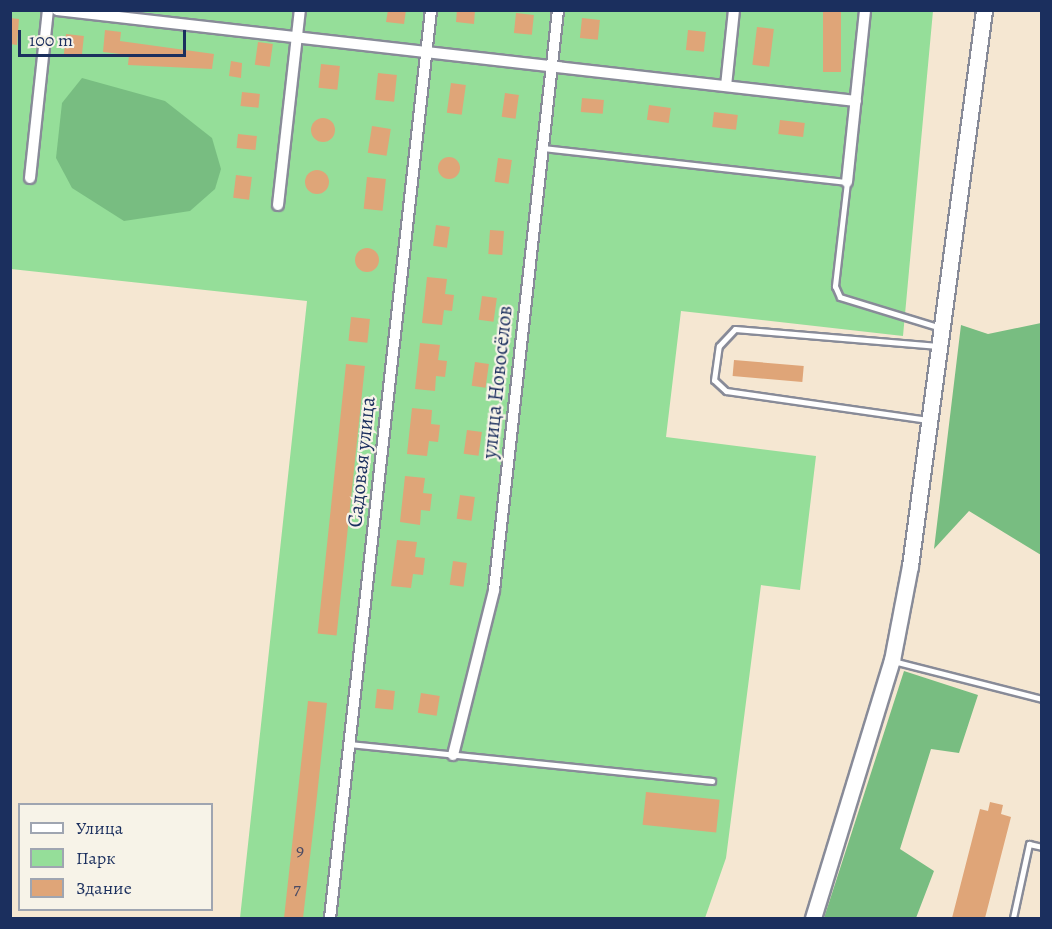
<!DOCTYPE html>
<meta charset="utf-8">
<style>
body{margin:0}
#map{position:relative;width:1052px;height:929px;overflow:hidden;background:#f5e7d2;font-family:Alegreya,serif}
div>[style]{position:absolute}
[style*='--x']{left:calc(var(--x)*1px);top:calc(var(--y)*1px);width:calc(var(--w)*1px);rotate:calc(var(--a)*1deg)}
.green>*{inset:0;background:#95de99}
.forest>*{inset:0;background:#78bd81}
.building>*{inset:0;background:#dfa578;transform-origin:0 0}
.round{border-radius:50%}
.roads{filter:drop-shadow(2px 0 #888b98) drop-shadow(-2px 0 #888b98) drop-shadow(0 2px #888b98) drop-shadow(0 -2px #888b98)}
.service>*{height:5px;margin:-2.5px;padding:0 2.5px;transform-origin:2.5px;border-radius:2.5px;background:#fff}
.minor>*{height:10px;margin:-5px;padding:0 5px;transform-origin:5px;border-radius:5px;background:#fff}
.secondary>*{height:15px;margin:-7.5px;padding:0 7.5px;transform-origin:7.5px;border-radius:7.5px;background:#fff}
span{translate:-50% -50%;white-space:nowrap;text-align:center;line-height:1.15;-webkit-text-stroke:4.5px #f7f3e8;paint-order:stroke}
.number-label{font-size:18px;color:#4c4c64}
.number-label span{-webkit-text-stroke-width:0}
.street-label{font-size:21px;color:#1b2f5e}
.frame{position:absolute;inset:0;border:12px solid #1b2f5e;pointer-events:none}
.legend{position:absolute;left:18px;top:803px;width:195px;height:108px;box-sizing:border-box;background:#f7f3e8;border:2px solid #9fa5b1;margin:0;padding:8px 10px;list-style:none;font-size:18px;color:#1b2f5e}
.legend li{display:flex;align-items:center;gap:12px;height:30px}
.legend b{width:30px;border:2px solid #9fa5b1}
.scale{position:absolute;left:18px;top:30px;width:168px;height:27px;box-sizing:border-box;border:3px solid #1b2f5e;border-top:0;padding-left:8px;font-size:18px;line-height:21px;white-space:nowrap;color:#1b2f5e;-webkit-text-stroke:4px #f7f3e8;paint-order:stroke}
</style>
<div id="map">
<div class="green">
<div style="clip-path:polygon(11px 11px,933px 11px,903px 336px,681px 311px,666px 437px,816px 456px,800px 590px,761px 585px,726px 858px,705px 918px,240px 918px,307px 301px,11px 269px)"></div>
</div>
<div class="forest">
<div style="clip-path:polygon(82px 78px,165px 101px,212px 138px,221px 169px,215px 189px,190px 211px,124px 221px,72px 188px,56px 158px,62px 103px)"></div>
<div style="clip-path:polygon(1041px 323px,1041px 555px,969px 511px,934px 549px,961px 325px,988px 334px)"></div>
<div style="clip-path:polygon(904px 671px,978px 695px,959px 753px,931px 749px,900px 849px,934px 871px,916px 918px,824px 918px)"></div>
</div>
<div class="building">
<div style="clip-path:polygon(388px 10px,406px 10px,404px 24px,386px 22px)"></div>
<div style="clip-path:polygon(457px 10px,475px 10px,474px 24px,456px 22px)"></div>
<div style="left:823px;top:10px;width:18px;height:62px"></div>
<div style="left:516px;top:13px;width:18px;height:20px;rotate:6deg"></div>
<div style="clip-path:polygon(10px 18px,19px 19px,17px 45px,10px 44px)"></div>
<div style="left:582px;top:18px;width:18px;height:20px;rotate:6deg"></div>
<div style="left:757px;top:27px;width:17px;height:38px;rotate:7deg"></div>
<div style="clip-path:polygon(105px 30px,121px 32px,120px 41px,214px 54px,212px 69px,128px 65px,129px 55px,103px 52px)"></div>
<div style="left:688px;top:30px;width:18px;height:20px;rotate:6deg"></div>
<div style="left:66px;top:34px;width:18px;height:20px;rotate:6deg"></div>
<div style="left:258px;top:42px;width:15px;height:23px;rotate:8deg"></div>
<div style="clip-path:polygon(231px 61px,242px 63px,241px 78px,229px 76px)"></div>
<div style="left:321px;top:64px;width:19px;height:24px;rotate:6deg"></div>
<div style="left:378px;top:73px;width:19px;height:27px;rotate:6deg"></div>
<div style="left:451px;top:83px;width:15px;height:30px;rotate:8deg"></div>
<div style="left:242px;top:92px;width:18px;height:14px;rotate:6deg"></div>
<div style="left:505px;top:93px;width:14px;height:24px;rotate:8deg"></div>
<div style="left:582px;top:98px;width:22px;height:14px;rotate:5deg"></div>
<div style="left:649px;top:105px;width:22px;height:15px;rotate:8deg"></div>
<div style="left:714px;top:112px;width:24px;height:15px;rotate:7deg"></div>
<div class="round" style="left:311px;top:118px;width:24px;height:24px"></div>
<div style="left:780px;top:120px;width:25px;height:14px;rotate:7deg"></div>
<div style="left:372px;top:126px;width:19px;height:27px;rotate:9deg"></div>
<div style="left:238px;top:134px;width:19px;height:14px;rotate:6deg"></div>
<div class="round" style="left:438px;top:157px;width:22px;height:22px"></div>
<div style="left:498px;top:158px;width:14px;height:24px;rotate:8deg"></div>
<div class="round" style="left:305px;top:170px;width:24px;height:24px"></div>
<div style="left:236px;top:175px;width:16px;height:23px;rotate:7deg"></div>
<div style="left:367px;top:177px;width:19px;height:32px;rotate:6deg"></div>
<div style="left:436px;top:225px;width:14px;height:21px;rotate:8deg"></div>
<div style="left:490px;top:230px;width:14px;height:24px;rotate:4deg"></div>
<div class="round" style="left:355px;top:248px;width:24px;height:24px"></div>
<div style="clip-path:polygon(427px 277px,447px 279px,445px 294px,454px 295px,452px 311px,444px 310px,442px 325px,422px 323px)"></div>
<div style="left:482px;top:296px;width:15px;height:24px;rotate:8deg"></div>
<div style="left:351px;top:317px;width:19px;height:24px;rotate:6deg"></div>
<div style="clip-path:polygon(420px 343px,440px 345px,438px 360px,447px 361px,445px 377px,436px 376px,435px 391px,415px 389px)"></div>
<div style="left:734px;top:360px;width:70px;height:16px;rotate:5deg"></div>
<div style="left:475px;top:362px;width:14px;height:24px;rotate:8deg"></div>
<div style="left:346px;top:364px;width:19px;height:271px;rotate:6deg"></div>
<div style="clip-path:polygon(412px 408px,432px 410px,431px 424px,440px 425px,438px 442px,429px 441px,427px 456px,407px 454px)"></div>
<div style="left:467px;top:430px;width:15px;height:24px;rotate:8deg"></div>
<div style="clip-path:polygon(405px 476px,425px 478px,423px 493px,432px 494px,430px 511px,421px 510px,420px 525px,400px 522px)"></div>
<div style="left:460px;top:495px;width:15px;height:24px;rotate:8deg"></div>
<div style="clip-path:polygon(397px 540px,417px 542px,415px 557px,425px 558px,423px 575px,413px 574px,411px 588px,391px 586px)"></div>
<div style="left:453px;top:561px;width:14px;height:24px;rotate:8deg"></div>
<div style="left:377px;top:689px;width:18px;height:19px;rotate:6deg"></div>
<div style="left:421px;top:693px;width:19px;height:20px;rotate:9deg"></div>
<div style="clip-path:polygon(308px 701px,327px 703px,316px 805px,303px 918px,284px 918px)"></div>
<div style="left:646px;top:792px;width:74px;height:33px;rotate:6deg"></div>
<div style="clip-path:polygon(990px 802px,1003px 805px,1001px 814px,1011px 817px,985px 918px,952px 918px,980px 809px,988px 811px)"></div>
</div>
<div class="roads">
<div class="service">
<div style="--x:543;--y:148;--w:306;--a:6.4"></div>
<div style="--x:847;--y:182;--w:105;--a:96.6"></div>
<div style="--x:835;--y:286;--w:12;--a:66"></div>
<div style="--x:840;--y:297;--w:106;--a:17.1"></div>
<div style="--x:928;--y:420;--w:204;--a:-171.8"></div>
<div style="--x:726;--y:391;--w:16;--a:-137"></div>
<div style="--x:714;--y:380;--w:34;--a:-82"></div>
<div style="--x:719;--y:346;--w:23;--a:-47"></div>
<div style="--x:735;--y:329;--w:204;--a:4.8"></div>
<div style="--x:893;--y:661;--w:154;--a:14.3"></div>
<div style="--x:349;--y:744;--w:365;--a:5.8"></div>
<div style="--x:1013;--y:918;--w:76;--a:-77.8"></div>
<div style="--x:1029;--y:844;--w:13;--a:13"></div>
</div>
<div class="minor">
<div style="--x:57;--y:10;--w:804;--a:6.5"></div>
<div style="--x:726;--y:86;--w:76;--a:-84"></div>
<div style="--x:30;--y:178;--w:169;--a:-83.9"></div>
<div style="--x:847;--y:182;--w:173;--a:-84"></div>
<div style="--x:278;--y:205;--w:196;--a:-83.6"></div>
<div style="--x:453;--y:755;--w:170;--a:-76"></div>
<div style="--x:494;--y:590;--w:584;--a:-83.7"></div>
<div style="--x:330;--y:918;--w:914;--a:-83.65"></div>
</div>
<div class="secondary">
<div style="--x:813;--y:918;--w:270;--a:-73"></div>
<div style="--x:892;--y:660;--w:96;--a:-79.2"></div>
<div style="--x:910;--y:566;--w:561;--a:-82.42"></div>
</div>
</div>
<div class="number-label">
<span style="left:300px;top:850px">9</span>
<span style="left:297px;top:888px">7</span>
</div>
<div class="street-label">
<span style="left:497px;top:382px;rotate:-84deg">улица Новосёлов</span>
<span style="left:361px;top:462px;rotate:-84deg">Садовая улица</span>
</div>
<div class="frame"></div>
<ul class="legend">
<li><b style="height:8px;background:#fff"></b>Улица</li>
<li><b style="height:16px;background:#95de99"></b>Парк</li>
<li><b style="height:16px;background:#dfa578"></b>Здание</li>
</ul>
<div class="scale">100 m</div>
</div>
